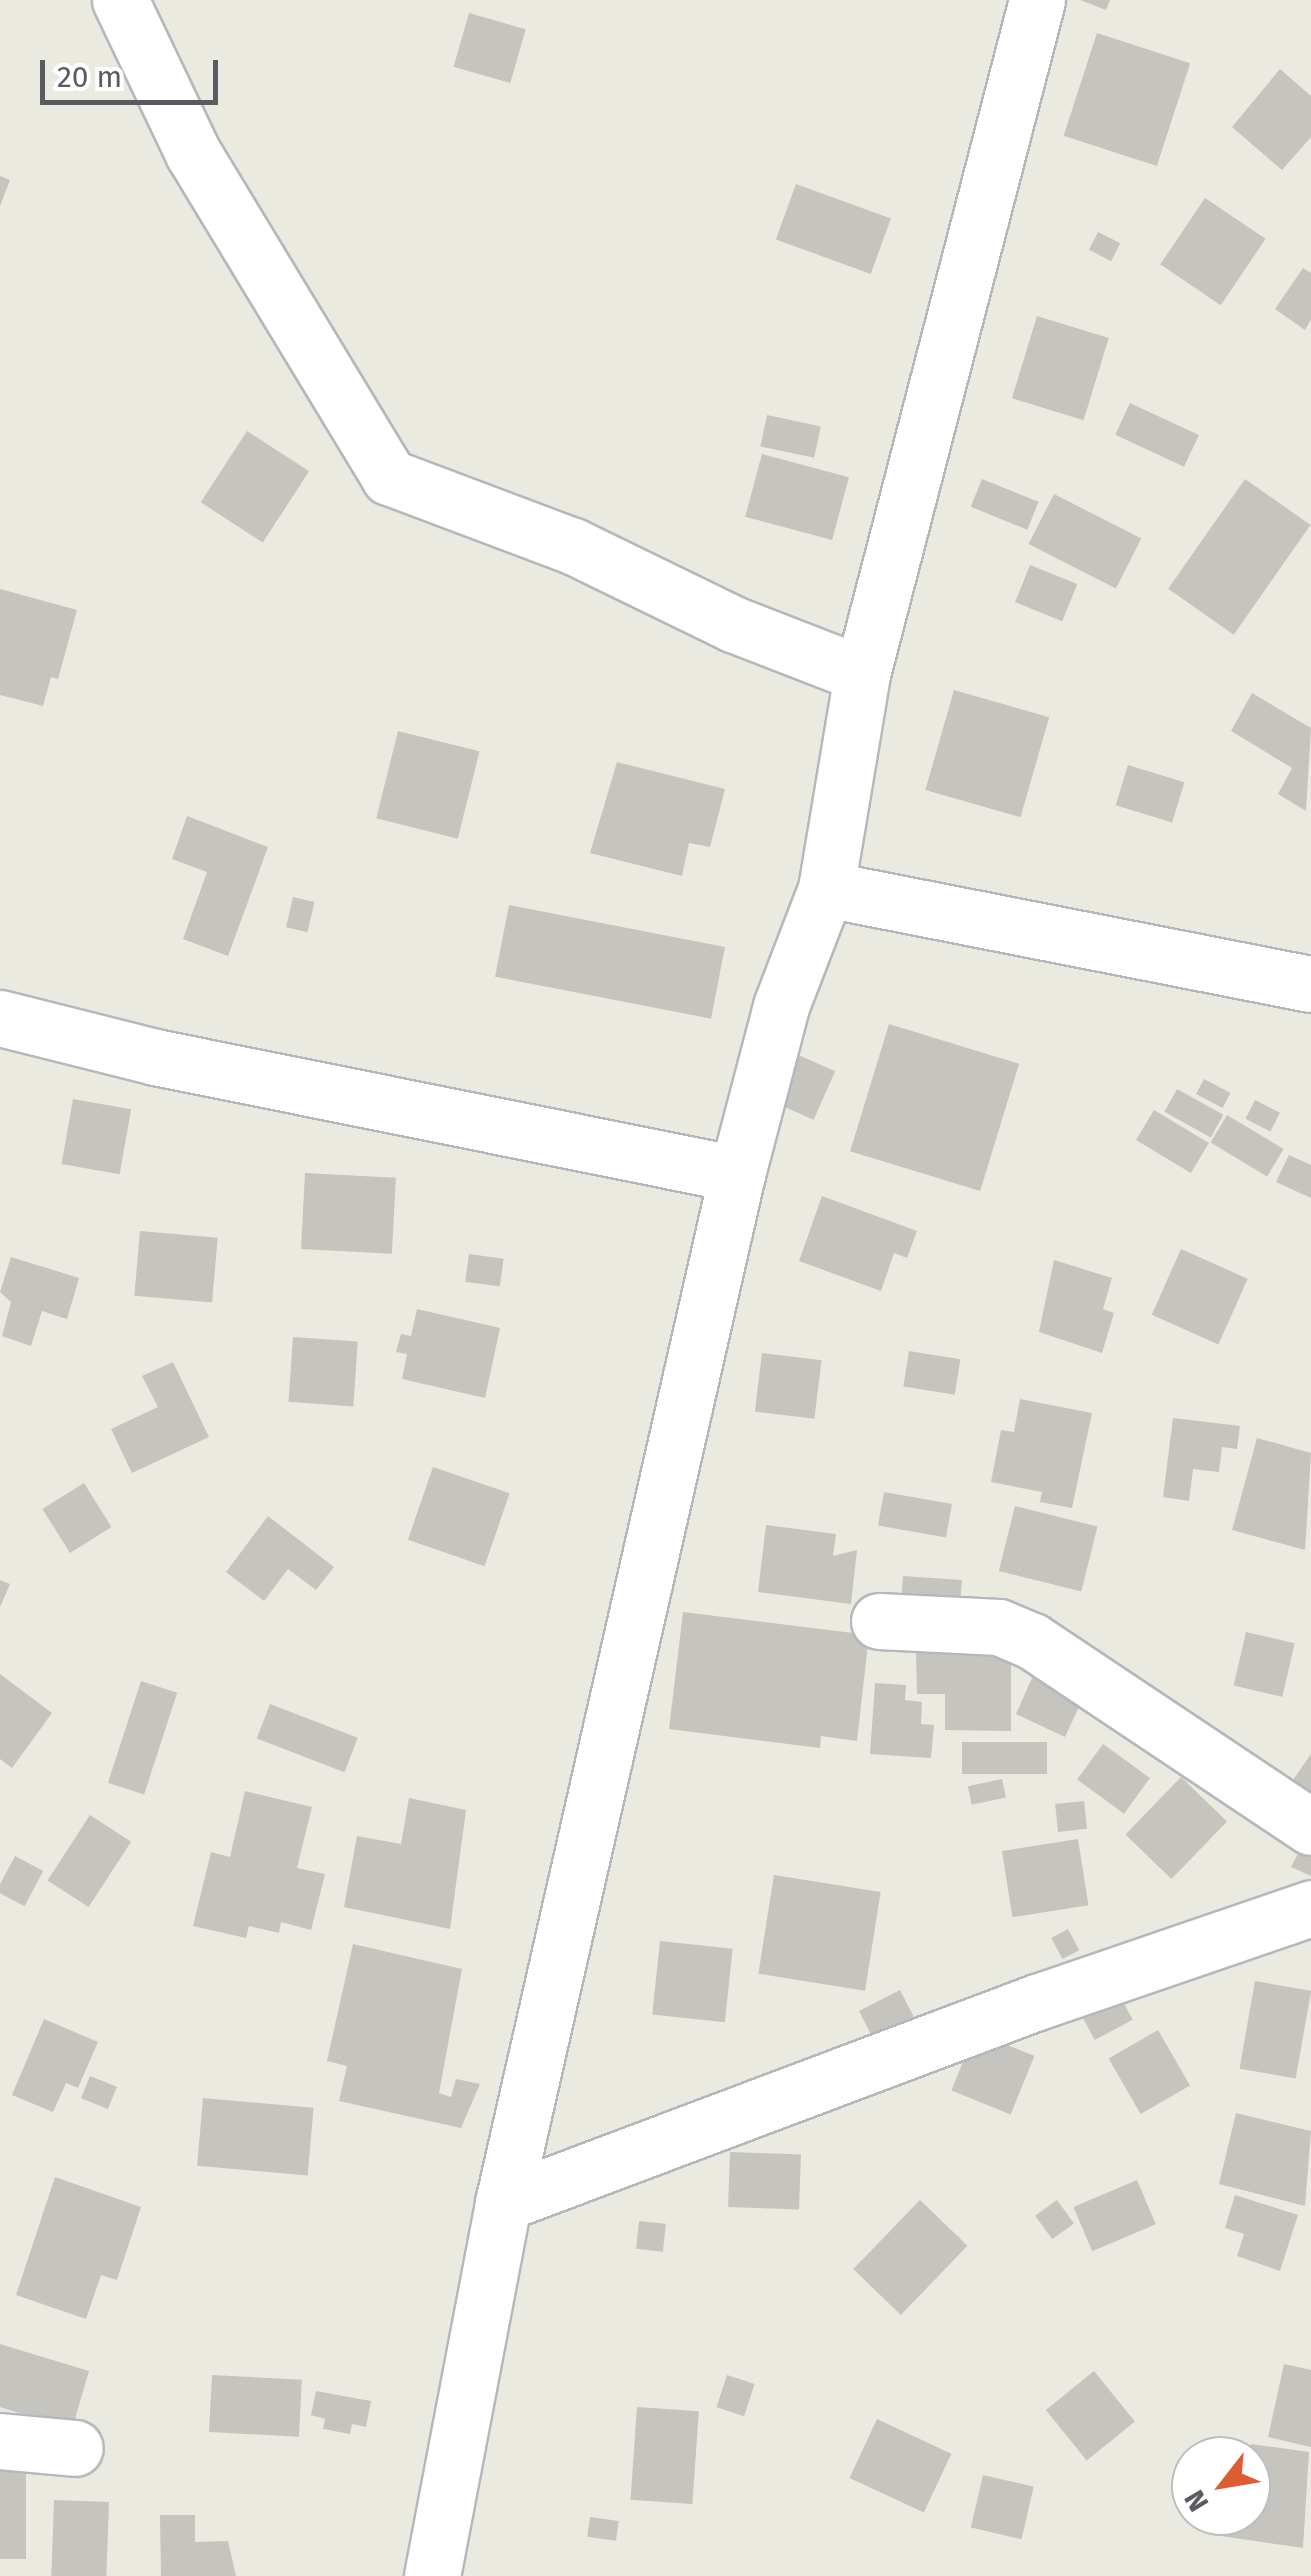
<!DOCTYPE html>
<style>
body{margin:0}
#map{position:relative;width:1311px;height:2576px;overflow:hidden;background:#ebeae0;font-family:"Fira Sans",sans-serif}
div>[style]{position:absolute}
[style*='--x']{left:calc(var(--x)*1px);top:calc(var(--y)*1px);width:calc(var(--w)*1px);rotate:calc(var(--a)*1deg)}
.building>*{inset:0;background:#c6c4be;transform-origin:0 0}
.roads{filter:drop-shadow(2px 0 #b6b7bc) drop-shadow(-2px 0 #b6b7bc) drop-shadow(0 2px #b6b7bc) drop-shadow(0 -2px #b6b7bc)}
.minor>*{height:55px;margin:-27.5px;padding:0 27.5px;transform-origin:27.5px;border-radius:27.5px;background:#fff}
span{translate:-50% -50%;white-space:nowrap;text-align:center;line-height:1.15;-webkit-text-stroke:8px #fff;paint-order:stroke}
.north{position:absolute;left:1171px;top:2436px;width:100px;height:100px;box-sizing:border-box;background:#fff;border:2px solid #bdbdbf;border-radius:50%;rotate:239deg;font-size:28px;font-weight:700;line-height:40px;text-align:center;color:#595b60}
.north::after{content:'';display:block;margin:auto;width:35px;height:45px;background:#dc5c34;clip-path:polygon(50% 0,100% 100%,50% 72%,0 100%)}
.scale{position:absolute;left:40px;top:60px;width:178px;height:45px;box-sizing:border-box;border:5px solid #595b60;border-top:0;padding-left:12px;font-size:30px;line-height:35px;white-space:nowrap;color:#595b60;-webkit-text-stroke:8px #fff;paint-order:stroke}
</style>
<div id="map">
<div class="building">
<div style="clip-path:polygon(1080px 0,1110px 0,1106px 10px)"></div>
<div style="left:469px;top:13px;width:59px;height:56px;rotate:16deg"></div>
<div style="left:1097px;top:33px;width:98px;height:108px;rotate:18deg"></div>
<div style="clip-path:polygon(1280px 69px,1311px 96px,1311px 137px,1282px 170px,1232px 127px)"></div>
<div style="clip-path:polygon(0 176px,10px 180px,0 206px)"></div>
<div style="left:796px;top:184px;width:101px;height:59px;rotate:20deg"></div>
<div style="left:1205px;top:198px;width:73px;height:80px;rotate:34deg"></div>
<div style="left:1098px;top:232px;width:25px;height:20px;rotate:27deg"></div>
<div style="clip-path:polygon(1303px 268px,1311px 273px,1311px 320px,1305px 330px,1275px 309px)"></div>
<div style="left:1037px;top:316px;width:75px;height:86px;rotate:17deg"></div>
<div style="left:1130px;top:403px;width:76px;height:35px;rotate:25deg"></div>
<div style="left:767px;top:415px;width:55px;height:32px;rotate:12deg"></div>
<div style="left:247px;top:431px;width:74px;height:85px;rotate:33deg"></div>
<div style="left:762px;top:454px;width:90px;height:65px;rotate:15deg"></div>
<div style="left:982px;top:479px;width:61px;height:30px;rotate:22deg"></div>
<div style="left:1245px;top:479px;width:80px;height:134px;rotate:35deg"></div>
<div style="left:1054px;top:494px;width:98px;height:56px;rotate:27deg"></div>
<div style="left:1030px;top:565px;width:51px;height:40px;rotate:22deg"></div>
<div style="clip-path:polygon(0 589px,77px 610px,58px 679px,51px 677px,43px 706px,0 695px)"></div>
<div style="left:954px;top:690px;width:99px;height:104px;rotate:16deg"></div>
<div style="clip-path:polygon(1252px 693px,1311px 728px,1306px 811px,1278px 794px,1292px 768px,1231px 731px)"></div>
<div style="left:398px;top:731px;width:84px;height:90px;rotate:14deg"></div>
<div style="clip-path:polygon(617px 762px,725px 789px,710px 847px,689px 843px,682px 876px,590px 853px)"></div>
<div style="left:1128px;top:765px;width:59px;height:42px;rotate:17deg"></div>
<div style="clip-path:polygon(187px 816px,268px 847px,228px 956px,183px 939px,207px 872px,172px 859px)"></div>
<div style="left:293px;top:897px;width:22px;height:31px;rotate:13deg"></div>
<div style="left:509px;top:905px;width:220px;height:73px;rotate:11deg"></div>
<div style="left:889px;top:1024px;width:136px;height:133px;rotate:17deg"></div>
<div style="left:794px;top:1053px;width:45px;height:53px;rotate:24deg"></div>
<div style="left:1204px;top:1079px;width:30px;height:17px;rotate:28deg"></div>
<div style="left:1177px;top:1089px;width:53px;height:26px;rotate:29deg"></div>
<div style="left:73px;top:1099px;width:59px;height:66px;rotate:10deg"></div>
<div style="left:1255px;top:1100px;width:28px;height:21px;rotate:27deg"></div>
<div style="left:1154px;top:1110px;width:64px;height:35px;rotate:31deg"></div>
<div style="left:1227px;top:1115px;width:66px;height:32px;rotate:31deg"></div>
<div style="clip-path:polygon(1289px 1155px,1311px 1165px,1311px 1198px,1276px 1182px)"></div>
<div style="left:305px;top:1173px;width:91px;height:76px;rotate:3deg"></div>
<div style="clip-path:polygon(822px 1196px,917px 1231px,907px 1258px,894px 1253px,881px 1291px,799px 1261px)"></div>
<div style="left:140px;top:1231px;width:78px;height:65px;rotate:5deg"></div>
<div style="left:1181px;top:1249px;width:73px;height:72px;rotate:24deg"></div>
<div style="left:469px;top:1254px;width:35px;height:28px;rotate:8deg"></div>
<div style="clip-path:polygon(11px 1257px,79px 1278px,67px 1319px,42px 1311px,31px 1346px,2px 1336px,11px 1302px,0 1292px)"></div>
<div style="clip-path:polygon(1054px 1260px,1112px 1278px,1103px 1309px,1114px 1313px,1102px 1353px,1039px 1332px)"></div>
<div style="clip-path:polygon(417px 1309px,500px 1328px,485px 1398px,402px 1379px,407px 1354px,396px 1352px,401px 1334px,411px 1336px)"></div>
<div style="left:293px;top:1337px;width:65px;height:65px;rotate:4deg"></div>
<div style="left:909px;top:1351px;width:52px;height:36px;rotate:9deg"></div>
<div style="left:762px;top:1353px;width:60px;height:59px;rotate:7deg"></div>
<div style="clip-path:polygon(173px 1362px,209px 1437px,132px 1473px,111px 1429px,158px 1407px,142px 1376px)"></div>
<div style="clip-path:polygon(1020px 1399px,1092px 1413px,1072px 1508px,1040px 1502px,1042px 1492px,991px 1482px,1001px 1430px,1014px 1432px)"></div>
<div style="clip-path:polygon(1173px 1418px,1240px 1426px,1237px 1449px,1222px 1447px,1219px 1472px,1193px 1469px,1189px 1501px,1163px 1497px)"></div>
<div style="clip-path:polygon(1257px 1438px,1311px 1453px,1305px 1550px,1232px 1530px)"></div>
<div style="left:433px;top:1467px;width:81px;height:77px;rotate:19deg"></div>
<div style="left:84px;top:1483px;width:52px;height:49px;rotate:58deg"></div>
<div style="left:884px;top:1492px;width:69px;height:34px;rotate:10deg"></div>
<div style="left:1015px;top:1506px;width:85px;height:67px;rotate:14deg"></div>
<div style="clip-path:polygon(268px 1516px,334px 1567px,316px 1590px,288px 1569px,264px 1601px,226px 1572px)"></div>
<div style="clip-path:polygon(766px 1525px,836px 1534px,833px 1556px,857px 1550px,851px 1604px,758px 1592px)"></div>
<div style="left:903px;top:1576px;width:59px;height:29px;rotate:4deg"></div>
<div style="clip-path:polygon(0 1580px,10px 1584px,0 1607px)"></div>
<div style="clip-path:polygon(683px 1612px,869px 1635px,857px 1741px,821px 1736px,820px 1748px,669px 1729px)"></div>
<div style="left:1246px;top:1632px;width:50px;height:55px;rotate:13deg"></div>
<div style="clip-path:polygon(916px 1653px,1011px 1654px,1011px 1731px,945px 1730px,945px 1694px,917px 1694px)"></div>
<div style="clip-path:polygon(1036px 1669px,1082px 1700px,1065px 1737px,1016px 1714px)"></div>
<div style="clip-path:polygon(0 1674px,52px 1713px,12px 1768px,0 1759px)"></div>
<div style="left:141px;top:1681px;width:38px;height:107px;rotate:18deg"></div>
<div style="clip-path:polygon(875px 1683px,906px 1685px,905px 1700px,922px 1702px,921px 1724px,934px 1725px,931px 1758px,870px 1754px)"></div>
<div style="left:270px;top:1704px;width:94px;height:37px;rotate:21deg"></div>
<div style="left:962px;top:1742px;width:85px;height:32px"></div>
<div style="left:1103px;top:1744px;width:58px;height:44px;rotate:36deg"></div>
<div style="clip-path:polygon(1311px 1754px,1311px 1807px,1286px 1790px)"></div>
<div style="left:1181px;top:1777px;width:64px;height:80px;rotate:44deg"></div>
<div style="left:1002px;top:1779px;width:19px;height:35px;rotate:78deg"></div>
<div style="clip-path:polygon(245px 1791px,312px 1807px,297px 1868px,325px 1874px,311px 1930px,281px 1922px,279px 1933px,249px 1926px,246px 1938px,193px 1926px,211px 1852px,230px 1857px)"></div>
<div style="clip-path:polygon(409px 1798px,466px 1810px,450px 1929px,344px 1907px,357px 1836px,401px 1844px)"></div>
<div style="left:1084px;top:1801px;width:28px;height:29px;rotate:84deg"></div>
<div style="left:90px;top:1815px;width:49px;height:78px;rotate:33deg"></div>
<div style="left:1078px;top:1839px;width:67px;height:77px;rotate:81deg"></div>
<div style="clip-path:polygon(1302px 1846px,1311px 1851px,1311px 1876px,1291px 1867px)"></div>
<div style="left:15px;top:1856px;width:32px;height:40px;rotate:28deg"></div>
<div style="left:774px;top:1875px;width:108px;height:100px;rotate:9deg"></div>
<div style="left:1068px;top:1929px;width:24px;height:19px;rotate:62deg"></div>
<div style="left:660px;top:1941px;width:73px;height:74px;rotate:6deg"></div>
<div style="clip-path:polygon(353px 1944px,462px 1969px,439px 2093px,451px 2097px,456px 2079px,480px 2084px,461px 2128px,339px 2101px,347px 2066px,327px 2061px)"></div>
<div style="left:1112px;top:1981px;width:44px;height:43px;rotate:62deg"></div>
<div style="left:1255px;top:1981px;width:57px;height:89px;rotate:10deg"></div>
<div style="left:900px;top:1990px;width:38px;height:46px;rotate:63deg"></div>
<div style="clip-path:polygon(44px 2019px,98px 2042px,78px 2088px,66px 2083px,53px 2112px,12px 2095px)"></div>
<div style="left:1158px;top:2030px;width:64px;height:57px;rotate:60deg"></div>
<div style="left:975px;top:2032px;width:64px;height:63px;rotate:22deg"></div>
<div style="left:90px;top:2076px;width:29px;height:24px;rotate:22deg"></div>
<div style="left:203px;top:2098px;width:111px;height:68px;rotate:5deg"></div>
<div style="clip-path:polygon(1236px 2113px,1311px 2131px,1305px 2206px,1219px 2184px)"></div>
<div style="left:730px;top:2152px;width:71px;height:55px;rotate:2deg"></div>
<div style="clip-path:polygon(55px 2177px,141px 2207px,117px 2280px,101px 2275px,86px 2319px,16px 2295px)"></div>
<div style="left:1137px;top:2180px;width:48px;height:69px;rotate:67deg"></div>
<div style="clip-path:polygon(1235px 2195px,1298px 2215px,1280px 2271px,1237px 2256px,1244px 2234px,1225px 2228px)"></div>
<div style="left:920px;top:2200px;width:66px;height:96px;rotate:44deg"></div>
<div style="left:1057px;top:2200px;width:29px;height:27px;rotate:54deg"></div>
<div style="left:639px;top:2221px;width:27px;height:28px;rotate:6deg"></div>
<div style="clip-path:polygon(0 2344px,89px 2371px,72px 2429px,0 2407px)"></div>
<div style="clip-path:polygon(1284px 2364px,1311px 2370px,1311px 2447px,1268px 2437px)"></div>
<div style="left:1094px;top:2371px;width:65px;height:62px;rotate:51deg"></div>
<div style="left:212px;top:2375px;width:90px;height:57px;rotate:3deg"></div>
<div style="left:727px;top:2375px;width:29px;height:34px;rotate:18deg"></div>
<div style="clip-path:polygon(316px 2391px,371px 2401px,366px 2427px,352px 2424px,350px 2434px,323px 2429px,325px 2419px,311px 2415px)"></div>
<div style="left:637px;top:2407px;width:62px;height:93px;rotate:4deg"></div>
<div style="left:877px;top:2419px;width:82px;height:65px;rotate:25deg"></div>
<div style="clip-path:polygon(1251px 2444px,1309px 2452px,1303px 2548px,1214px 2535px,1217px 2516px,1251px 2516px)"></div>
<div style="left:0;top:2471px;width:26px;height:88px"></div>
<div style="left:983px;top:2475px;width:52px;height:54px;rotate:13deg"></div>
<div style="left:54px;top:2500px;width:55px;height:76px;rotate:2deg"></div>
<div style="clip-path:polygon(160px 2515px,195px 2515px,195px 2542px,228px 2541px,236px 2576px,161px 2576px)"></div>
<div style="left:590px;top:2517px;width:29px;height:20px;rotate:8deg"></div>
</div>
<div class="roads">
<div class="minor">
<div style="--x:120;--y:0;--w:170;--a:64.5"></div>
<div style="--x:193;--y:153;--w:379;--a:58.8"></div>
<div style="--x:389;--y:477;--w:197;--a:20.6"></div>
<div style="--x:573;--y:546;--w:178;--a:26"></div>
<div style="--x:733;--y:624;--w:138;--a:21.2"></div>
<div style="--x:826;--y:889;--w:494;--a:11.1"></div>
<div style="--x:0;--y:1018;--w:160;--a:14.1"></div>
<div style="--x:155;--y:1057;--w:594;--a:11.37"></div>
<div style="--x:879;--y:1621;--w:120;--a:2.9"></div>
<div style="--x:999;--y:1627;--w:36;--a:23"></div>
<div style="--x:1032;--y:1641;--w:335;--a:33.7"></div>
<div style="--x:503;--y:2203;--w:571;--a:-20.63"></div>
<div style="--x:1037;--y:2002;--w:290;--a:-18.9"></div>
<div style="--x:0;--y:2441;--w:75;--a:5.3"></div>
<div style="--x:432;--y:2576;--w:380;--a:-79.2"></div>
<div style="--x:503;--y:2203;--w:1055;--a:-77.19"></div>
<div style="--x:737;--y:1174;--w:174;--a:-75.3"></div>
<div style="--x:781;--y:1006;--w:125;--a:-69"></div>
<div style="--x:826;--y:889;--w:218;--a:-80.5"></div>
<div style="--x:862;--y:674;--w:696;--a:-75.44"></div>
</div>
</div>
<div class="north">N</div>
<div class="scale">20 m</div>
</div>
